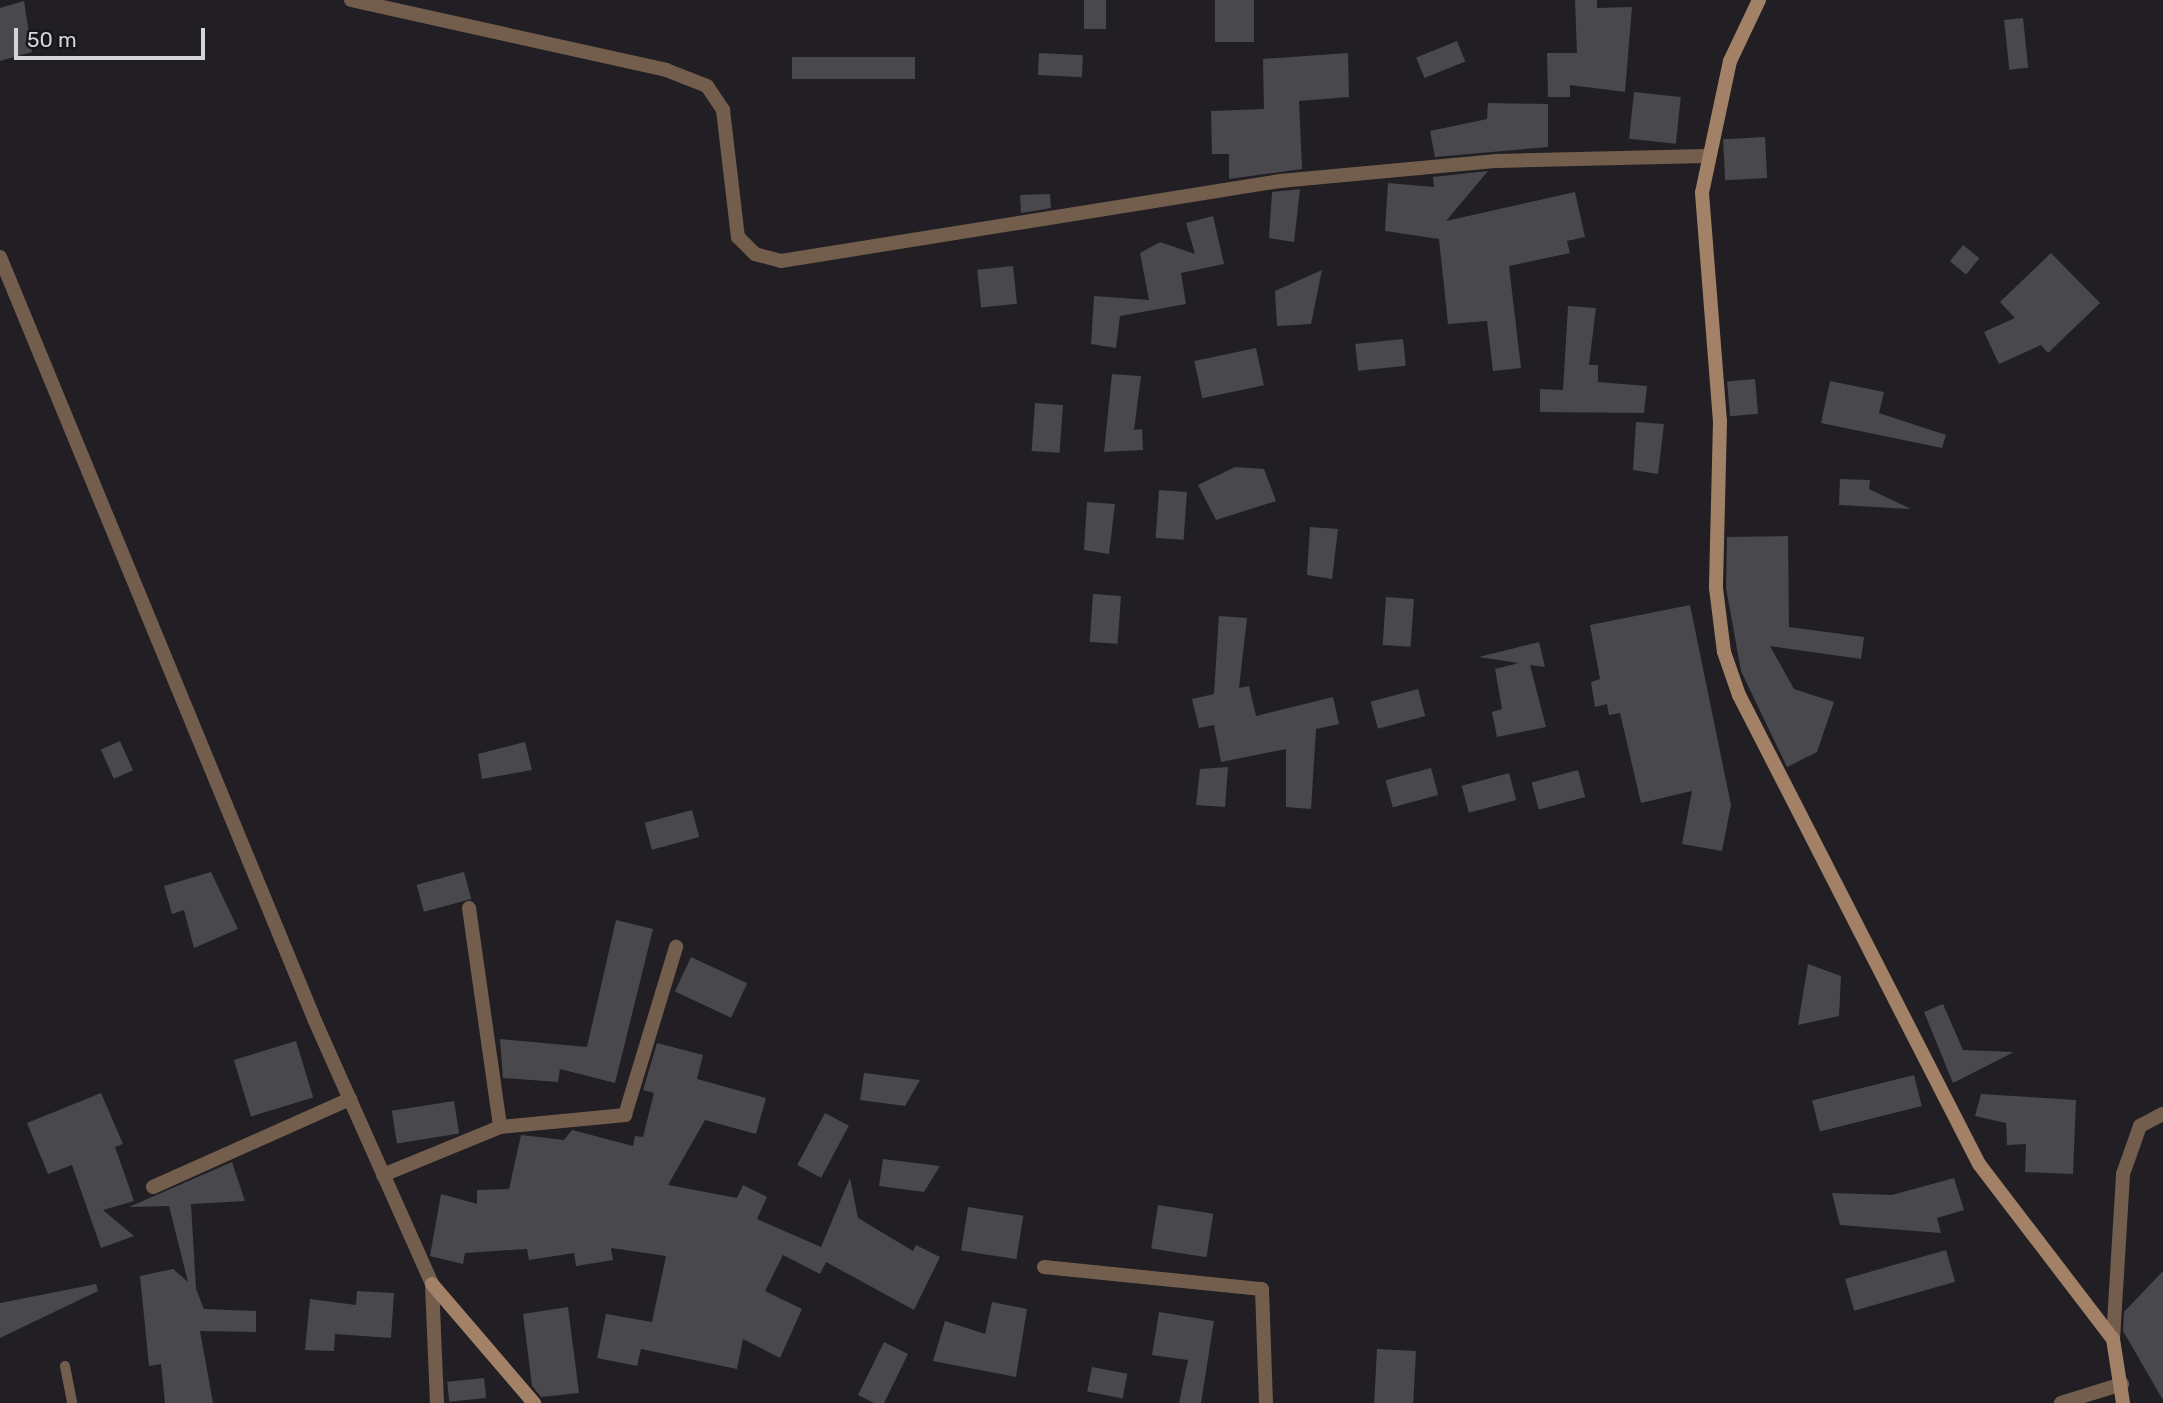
<!DOCTYPE html>
<style>
body{margin:0}
#map{position:relative;width:2163px;height:1403px;overflow:hidden;background:#211f23;font-family:Rubik,sans-serif}
div>[style]{position:absolute}
[style*='--x']{left:calc(var(--x)*1px);top:calc(var(--y)*1px);width:calc(var(--w)*1px);rotate:calc(var(--a)*1deg)}
.building>*{inset:0;background:#49484d;transform-origin:0 0}
.lane>*{height:10px;margin:-5px;padding:0 5px;transform-origin:5px;border-radius:5px;background:#735e4d}
.street>*{height:14px;margin:-7px;padding:0 7px;transform-origin:7px;border-radius:7px;background:#735e4d}
.secondary>*{height:14px;margin:-7px;padding:0 7px;transform-origin:7px;border-radius:7px;background:#a28166}
span{translate:-50% -50%;white-space:nowrap;text-align:center;line-height:1.15;-webkit-text-stroke:5px #17161a;paint-order:stroke}
.scale{position:absolute;left:14px;top:28px;width:191px;height:32px;box-sizing:border-box;border:4px solid #d5d4d7;border-top:0;padding-left:9px;font-size:21px;line-height:24px;white-space:nowrap;color:#d5d4d7;-webkit-text-stroke:5px #17161a;paint-order:stroke}
</style>
<div id="map">
<div class="building">
<div style="left:1084px;top:0;width:22px;height:29px"></div>
<div style="left:1215px;top:0;width:39px;height:42px"></div>
<div style="clip-path:polygon(1575px 0,1597px 0,1597px 8px,1632px 7px,1625px 92px,1570px 85px,1570px 97px,1548px 97px,1547px 53px,1577px 53px)"></div>
<div style="clip-path:polygon(24px 1px,32px 52px,0 61px,0 8px)"></div>
<div style="left:2023px;top:18px;width:50px;height:19px;rotate:84deg"></div>
<div style="left:1457px;top:41px;width:22px;height:44px;rotate:68deg"></div>
<div style="left:1039px;top:53px;width:44px;height:22px;rotate:3deg"></div>
<div style="clip-path:polygon(1348px 53px,1349px 97px,1299px 101px,1302px 169px,1229px 179px,1229px 154px,1212px 154px,1211px 111px,1264px 109px,1263px 59px)"></div>
<div style="left:792px;top:57px;width:123px;height:22px"></div>
<div style="left:1634px;top:92px;width:47px;height:47px;rotate:6deg"></div>
<div style="clip-path:polygon(1488px 103px,1548px 104px,1548px 147px,1435px 157px,1430px 131px,1487px 119px)"></div>
<div style="left:1765px;top:137px;width:41px;height:42px;rotate:87deg"></div>
<div style="clip-path:polygon(1488px 171px,1446px 221px,1575px 192px,1585px 237px,1567px 241px,1570px 253px,1509px 266px,1521px 368px,1493px 371px,1487px 321px,1448px 324px,1439px 239px,1385px 231px,1388px 183px,1434px 187px,1433px 177px)"></div>
<div style="clip-path:polygon(1300px 189px,1294px 242px,1269px 238px,1272px 192px)"></div>
<div style="clip-path:polygon(1050px 194px,1051px 208px,1021px 213px,1020px 195px)"></div>
<div style="clip-path:polygon(1213px 216px,1224px 264px,1181px 273px,1186px 304px,1120px 316px,1116px 348px,1091px 344px,1094px 296px,1149px 300px,1140px 253px,1160px 242px,1195px 254px,1186px 223px)"></div>
<div style="left:1963px;top:245px;width:21px;height:21px;rotate:39deg"></div>
<div style="clip-path:polygon(2051px 253px,2100px 303px,2048px 353px,2041px 345px,1999px 364px,1984px 332px,2015px 318px,2000px 302px)"></div>
<div style="left:1013px;top:266px;width:38px;height:36px;rotate:84deg"></div>
<div style="clip-path:polygon(1322px 270px,1311px 324px,1277px 326px,1275px 291px)"></div>
<div style="clip-path:polygon(1568px 306px,1596px 308px,1589px 365px,1598px 365px,1598px 382px,1647px 386px,1644px 413px,1540px 412px,1540px 389px,1563px 390px)"></div>
<div style="left:1403px;top:339px;width:27px;height:48px;rotate:84deg"></div>
<div style="left:1256px;top:348px;width:38px;height:63px;rotate:78deg"></div>
<div style="clip-path:polygon(1112px 374px,1141px 376px,1134px 430px,1142px 429px,1143px 450px,1104px 452px)"></div>
<div style="left:1755px;top:379px;width:35px;height:28px;rotate:85deg"></div>
<div style="clip-path:polygon(1830px 381px,1884px 392px,1879px 413px,1946px 435px,1942px 448px,1821px 423px)"></div>
<div style="left:1035px;top:403px;width:28px;height:48px;rotate:4deg"></div>
<div style="clip-path:polygon(1636px 422px,1664px 424px,1658px 474px,1633px 470px)"></div>
<div style="clip-path:polygon(1235px 467px,1264px 469px,1276px 501px,1216px 520px,1198px 485px)"></div>
<div style="clip-path:polygon(1840px 479px,1870px 480px,1869px 489px,1911px 509px,1839px 505px)"></div>
<div style="left:1159px;top:490px;width:28px;height:48px;rotate:4deg"></div>
<div style="clip-path:polygon(1087px 502px,1115px 504px,1109px 554px,1084px 550px)"></div>
<div style="clip-path:polygon(1310px 527px,1338px 529px,1332px 579px,1307px 575px)"></div>
<div style="clip-path:polygon(1788px 536px,1789px 627px,1864px 637px,1861px 659px,1770px 646px,1794px 689px,1834px 702px,1817px 752px,1787px 767px,1741px 671px,1726px 588px,1727px 537px)"></div>
<div style="left:1093px;top:594px;width:28px;height:48px;rotate:4deg"></div>
<div style="left:1386px;top:597px;width:28px;height:48px;rotate:4deg"></div>
<div style="clip-path:polygon(1690px 605px,1731px 805px,1722px 851px,1682px 844px,1692px 791px,1641px 803px,1620px 713px,1609px 715px,1607px 704px,1595px 707px,1591px 682px,1600px 679px,1590px 625px)"></div>
<div style="clip-path:polygon(1219px 616px,1247px 618px,1239px 688px,1249px 686px,1256px 716px,1333px 697px,1339px 724px,1316px 729px,1311px 809px,1286px 807px,1286px 749px,1221px 762px,1214px 725px,1199px 728px,1192px 699px,1214px 694px)"></div>
<div style="clip-path:polygon(1539px 642px,1545px 667px,1530px 665px,1546px 727px,1497px 737px,1492px 712px,1502px 709px,1495px 669px,1519px 663px,1479px 657px)"></div>
<div style="left:1418px;top:689px;width:28px;height:49px;rotate:75deg"></div>
<div style="left:120px;top:741px;width:32px;height:21px;rotate:66deg"></div>
<div style="clip-path:polygon(525px 742px,532px 770px,482px 779px,478px 754px)"></div>
<div style="clip-path:polygon(1228px 767px,1225px 807px,1196px 805px,1200px 769px)"></div>
<div style="left:1431px;top:768px;width:28px;height:47px;rotate:75deg"></div>
<div style="left:1578px;top:770px;width:28px;height:48px;rotate:75deg"></div>
<div style="left:1509px;top:773px;width:28px;height:49px;rotate:75deg"></div>
<div style="left:692px;top:810px;width:28px;height:49px;rotate:75deg"></div>
<div style="clip-path:polygon(211px 872px,238px 929px,194px 948px,184px 910px,172px 914px,164px 886px)"></div>
<div style="left:464px;top:872px;width:28px;height:49px;rotate:75deg"></div>
<div style="clip-path:polygon(616px 920px,653px 929px,615px 1083px,560px 1069px,558px 1082px,503px 1078px,500px 1039px,587px 1047px)"></div>
<div style="left:691px;top:957px;width:62px;height:38px;rotate:25deg"></div>
<div style="clip-path:polygon(1808px 964px,1841px 976px,1839px 1016px,1798px 1025px)"></div>
<div style="clip-path:polygon(1943px 1004px,1963px 1050px,2014px 1052px,1953px 1083px,1924px 1012px)"></div>
<div style="left:296px;top:1041px;width:59px;height:65px;rotate:73deg"></div>
<div style="clip-path:polygon(657px 1043px,703px 1055px,697px 1079px,766px 1098px,756px 1134px,705px 1120px,668px 1185px,737px 1198px,743px 1185px,767px 1197px,757px 1219px,821px 1247px,850px 1178px,858px 1218px,913px 1251px,916px 1245px,940px 1257px,914px 1310px,826px 1262px,820px 1274px,783px 1255px,765px 1291px,802px 1309px,780px 1358px,743px 1339px,737px 1369px,641px 1349px,637px 1366px,597px 1358px,606px 1314px,652px 1322px,666px 1256px,611px 1248px,613px 1260px,576px 1266px,574px 1253px,529px 1260px,527px 1249px,465px 1253px,463px 1264px,430px 1256px,441px 1194px,477px 1204px,477px 1190px,509px 1189px,521px 1135px,564px 1140px,572px 1130px,633px 1146px,635px 1136px,643px 1137px,654px 1093px,643px 1090px)"></div>
<div style="clip-path:polygon(864px 1073px,920px 1080px,905px 1106px,860px 1100px)"></div>
<div style="left:1914px;top:1075px;width:32px;height:105px;rotate:76deg"></div>
<div style="clip-path:polygon(101px 1093px,123px 1144px,115px 1147px,134px 1201px,103px 1210px,134px 1236px,101px 1248px,72px 1165px,48px 1174px,27px 1123px)"></div>
<div style="clip-path:polygon(1981px 1094px,2076px 1100px,2073px 1174px,2025px 1172px,2026px 1144px,2007px 1145px,2006px 1123px,1975px 1116px)"></div>
<div style="left:454px;top:1101px;width:33px;height:63px;rotate:81deg"></div>
<div style="left:825px;top:1113px;width:27px;height:59px;rotate:28deg"></div>
<div style="clip-path:polygon(883px 1159px,940px 1166px,924px 1192px,879px 1186px)"></div>
<div style="clip-path:polygon(232px 1162px,245px 1201px,191px 1204px,196px 1289px,204px 1309px,256px 1311px,256px 1332px,200px 1331px,213px 1403px,165px 1403px,161px 1364px,149px 1366px,140px 1276px,173px 1269px,188px 1282px,169px 1206px,129px 1207px)"></div>
<div style="clip-path:polygon(1954px 1178px,1964px 1210px,1937px 1218px,1941px 1233px,1840px 1225px,1832px 1193px,1892px 1195px)"></div>
<div style="left:1158px;top:1205px;width:56px;height:44px;rotate:9deg"></div>
<div style="left:968px;top:1207px;width:56px;height:44px;rotate:9deg"></div>
<div style="left:1946px;top:1250px;width:33px;height:105px;rotate:74deg"></div>
<div style="clip-path:polygon(2163px 1271px,2163px 1400px,2123px 1331px,2124px 1312px)"></div>
<div style="clip-path:polygon(96px 1284px,98px 1291px,0 1338px,0 1303px)"></div>
<div style="clip-path:polygon(357px 1291px,394px 1293px,391px 1338px,335px 1334px,334px 1351px,305px 1350px,310px 1299px,356px 1305px)"></div>
<div style="clip-path:polygon(992px 1302px,1027px 1309px,1016px 1377px,933px 1361px,945px 1321px,985px 1334px)"></div>
<div style="clip-path:polygon(568px 1307px,579px 1393px,541px 1397px,532px 1386px,523px 1314px)"></div>
<div style="clip-path:polygon(1159px 1312px,1214px 1321px,1201px 1403px,1179px 1403px,1188px 1360px,1152px 1355px)"></div>
<div style="clip-path:polygon(884px 1342px,908px 1354px,884px 1403px,874px 1403px,858px 1395px)"></div>
<div style="left:1377px;top:1349px;width:39px;height:54px;rotate:3deg"></div>
<div style="left:1092px;top:1367px;width:36px;height:25px;rotate:11deg"></div>
<div style="left:484px;top:1378px;width:20px;height:37px;rotate:84deg"></div>
</div>
<div class="lane">
<div style="--x:65;--y:1366;--w:38;--a:79"></div>
</div>
<div class="street">
<div style="--x:351;--y:0;--w:323;--a:12.5"></div>
<div style="--x:666;--y:70;--w:44;--a:21.3"></div>
<div style="--x:707;--y:86;--w:29;--a:56"></div>
<div style="--x:723;--y:110;--w:128;--a:83.3"></div>
<div style="--x:738;--y:237;--w:24;--a:45"></div>
<div style="--x:755;--y:254;--w:27;--a:15"></div>
<div style="--x:781;--y:261;--w:505;--a:-9.11"></div>
<div style="--x:1280;--y:181;--w:218;--a:-5.3"></div>
<div style="--x:1497;--y:161;--w:209;--a:-1.4"></div>
<div style="--x:0;--y:257;--w:826;--a:67.59"></div>
<div style="--x:315;--y:1021;--w:288;--a:66"></div>
<div style="--x:432;--y:1284;--w:119;--a:87.6"></div>
<div style="--x:469;--y:908;--w:221;--a:81.9"></div>
<div style="--x:383;--y:1175;--w:126;--a:-22.3"></div>
<div style="--x:500;--y:1127;--w:126;--a:-5.5"></div>
<div style="--x:625;--y:1115;--w:176;--a:-73.1"></div>
<div style="--x:153;--y:1187;--w:216;--a:-24.1"></div>
<div style="--x:1044;--y:1267;--w:219;--a:5.8"></div>
<div style="--x:1262;--y:1289;--w:114;--a:88"></div>
<div style="--x:2113;--y:1339;--w:165;--a:-86.5"></div>
<div style="--x:2123;--y:1174;--w:51;--a:-70.5"></div>
<div style="--x:2140;--y:1126;--w:26;--a:-28"></div>
<div style="--x:2061;--y:1403;--w:64;--a:-17.3"></div>
</div>
<div class="secondary">
<div style="--x:1759;--y:0;--w:68;--a:115.4"></div>
<div style="--x:1730;--y:61;--w:135;--a:102"></div>
<div style="--x:1702;--y:193;--w:229;--a:85.5"></div>
<div style="--x:1720;--y:421;--w:167;--a:91.4"></div>
<div style="--x:1716;--y:588;--w:64;--a:82.9"></div>
<div style="--x:1724;--y:652;--w:46;--a:70.8"></div>
<div style="--x:1739;--y:695;--w:527;--a:62.9"></div>
<div style="--x:1979;--y:1164;--w:220;--a:52.6"></div>
<div style="--x:2113;--y:1339;--w:65;--a:81.1"></div>
<div style="--x:432;--y:1284;--w:157;--a:49.4"></div>
</div>
<div class="scale">50 m</div>
</div>
